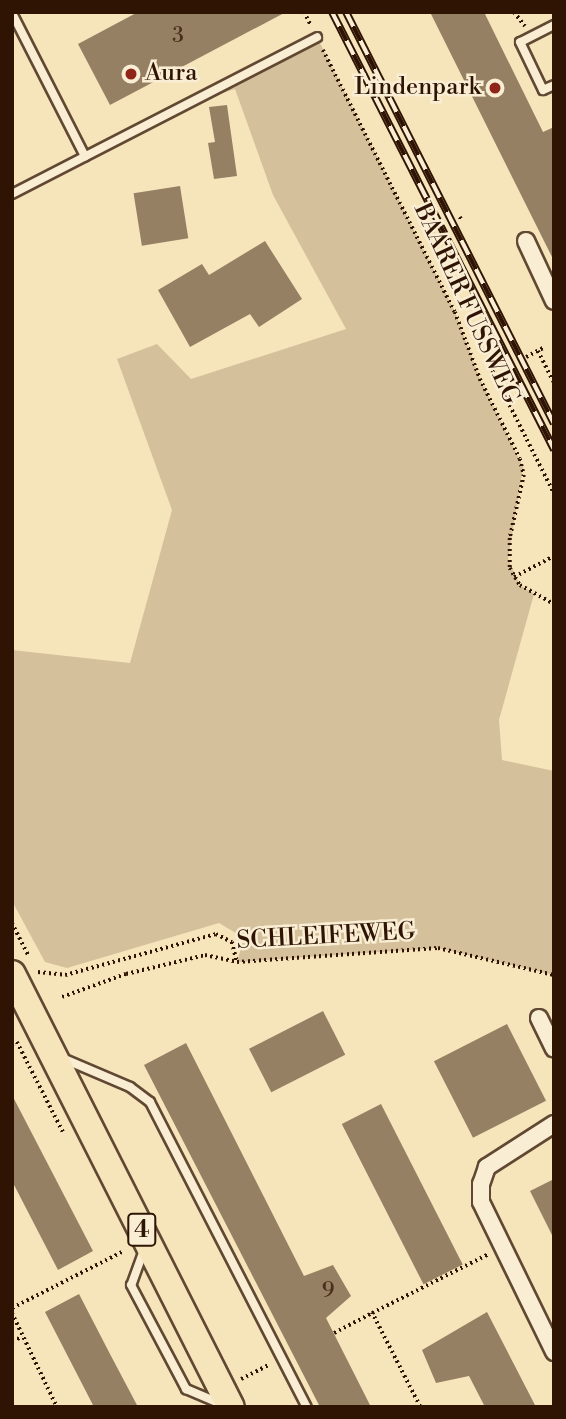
<!DOCTYPE html>
<style>
body{margin:0}
#map{position:relative;width:566px;height:1419px;overflow:hidden;background:#f6e4bb;font-family:"Libre Bodoni",serif}
div>[style]{position:absolute}
[style*='--x']{left:calc(var(--x)*1px);top:calc(var(--y)*1px);width:calc(var(--w)*1px);rotate:calc(var(--a)*1deg)}
.green>*{inset:0;background:#d4c19c}
.building>*{inset:0;background:#968063;transform-origin:0 0}
.path>*{height:3.5px;margin-top:-1.75px;transform-origin:0;background:repeating-linear-gradient(90deg,#2f1404 0 2px,transparent 0 5.5px)}
.roads{filter:drop-shadow(2px 0 #614832) drop-shadow(-2px 0 #614832) drop-shadow(0 2px #614832) drop-shadow(0 -2px #614832)}
.lane>*{height:8px;margin:-4px;padding:0 4px;transform-origin:4px;border-radius:4px;background:#f9edd3}
.street>*{height:16px;margin:-8px;padding:0 8px;transform-origin:8px;border-radius:8px;background:#f9edd3}
.primary>*{height:26px;margin:-13px;padding:0 13px;transform-origin:13px;border-radius:13px;background:#f6e4bb}
.rail>*{height:8px;margin-top:-4px;transform-origin:0;background:repeating-linear-gradient(90deg,#f9edd3 0 16px,#2f1404 0 32px);box-sizing:border-box;border-block:2px solid #2f1404}
.dots>*{width:19px;height:19px;translate:-50% -50%;box-sizing:border-box;border:4px solid #f9edd3;border-radius:50%}
span{translate:-50% -50%;white-space:nowrap;text-align:center;line-height:1.15;-webkit-text-stroke:5px #f9edd3;paint-order:stroke}
.number-label{font-size:21px;color:#492f1c}
.number-label span{-webkit-text-stroke-width:0}
.shield-label span{padding:2px 5px;background:#f9edd3;border:2px solid;border-radius:5px;-webkit-text-stroke-width:0}
.shield-label{font-size:23px;color:#2f1404;font-weight:700}
.poi-label{font-size:24px;color:#2f1404}
.left{translate:0 -50%;text-align:left}
.right{translate:-100% -50%;text-align:right}
.street-label{font-size:24px;color:#2f1404}
.frame{position:absolute;inset:0;border:14px solid #2f1404;pointer-events:none}
</style>
<div id="map">
<div class="green">
<div style="clip-path:polygon(317px 37px,455px 312px,480px 379px,523px 467px,508px 559px,520px 585px,534px 594px,499px 720px,502px 760px,554px 771px,554px 975px,438px 948px,237px 962px,244px 938px,219px 923px,67px 968px,45px 962px,12px 901px,12px 650px,130px 663px,172px 510px,117px 359px,157px 344px,191px 379px,346px 329px,273px 195px,235px 89px,185px 105px)"></div>
</div>
<div class="building">
<div style="clip-path:polygon(138px 12px,286px 12px,110px 105px,78px 44px)"></div>
<div style="clip-path:polygon(430px 12px,484px 12px,543px 132px,554px 127px,554px 261px)"></div>
<div style="clip-path:polygon(227px 105px,237px 176px,214px 179px,208px 143px,215px 142px,209px 107px)"></div>
<div style="left:180px;top:186px;width:53px;height:47px;rotate:81deg"></div>
<div style="clip-path:polygon(265px 241px,302px 299px,259px 327px,250px 314px,190px 347px,158px 290px,202px 264px,209px 275px)"></div>
<div style="left:323px;top:1011px;width:49px;height:83px;rotate:63deg"></div>
<div style="left:507px;top:1024px;width:86px;height:82px;rotate:63deg"></div>
<div style="clip-path:polygon(186px 1043px,304px 1276px,333px 1265px,351px 1296px,326px 1318px,371px 1407px,320px 1407px,144px 1065px)"></div>
<div style="clip-path:polygon(12px 1095px,93px 1251px,58px 1270px,12px 1181px)"></div>
<div style="left:381px;top:1104px;width:180px;height:44px;rotate:63deg"></div>
<div style="clip-path:polygon(554px 1179px,554px 1239px,530px 1191px)"></div>
<div style="clip-path:polygon(79px 1294px,110px 1354px,138px 1407px,94px 1407px,45px 1312px)"></div>
<div style="clip-path:polygon(487px 1312px,536px 1407px,485px 1407px,469px 1376px,436px 1383px,422px 1350px)"></div>
</div>
<div class="path">
<div style="--x:304;--y:12;--w:15;--a:62"></div>
<div style="--x:514;--y:12;--w:18;--a:52"></div>
<div style="--x:323;--y:50;--w:293;--a:63.3"></div>
<div style="--x:455;--y:312;--w:72;--a:69.5"></div>
<div style="--x:480;--y:379;--w:89;--a:63.4"></div>
<div style="--x:520;--y:459;--w:16;--a:76"></div>
<div style="--x:524;--y:475;--w:65;--a:102.5"></div>
<div style="--x:510;--y:538;--w:30;--a:90"></div>
<div style="--x:510;--y:568;--w:20;--a:60"></div>
<div style="--x:520;--y:585;--w:39;--a:29"></div>
<div style="--x:460;--y:217;--w:4;--a:63"></div>
<div style="--x:432;--y:232;--w:2;--a:63"></div>
<div style="--x:538;--y:351;--w:36;--a:63"></div>
<div style="--x:526;--y:357;--w:21;--a:-28"></div>
<div style="--x:502;--y:360;--w:13;--a:153"></div>
<div style="--x:490;--y:366;--w:142;--a:63.3"></div>
<div style="--x:514;--y:577;--w:45;--a:-27.7"></div>
<div style="--x:12;--y:923;--w:37;--a:63"></div>
<div style="--x:38;--y:972;--w:27;--a:6"></div>
<div style="--x:65;--y:975;--w:156;--a:-15.2"></div>
<div style="--x:216;--y:934;--w:18;--a:27"></div>
<div style="--x:232;--y:942;--w:21;--a:76"></div>
<div style="--x:62;--y:997;--w:68;--a:-19.8"></div>
<div style="--x:126;--y:974;--w:81;--a:-13.5"></div>
<div style="--x:205;--y:955;--w:33;--a:12"></div>
<div style="--x:237;--y:962;--w:201;--a:-4"></div>
<div style="--x:438;--y:948;--w:119;--a:13.1"></div>
<div style="--x:12;--y:1044;--w:5;--a:-22"></div>
<div style="--x:17;--y:1042;--w:101;--a:62.9"></div>
<div style="--x:12;--y:1308;--w:126;--a:-27"></div>
<div style="--x:12;--y:1313;--w:104;--a:64.4"></div>
<div style="--x:334;--y:1333;--w:43;--a:-27.8"></div>
<div style="--x:12;--y:1341;--w:11;--a:-22"></div>
<div style="--x:241;--y:1379;--w:31;--a:-27"></div>
<div style="--x:420;--y:1407;--w:106;--a:-117.1"></div>
<div style="--x:372;--y:1313;--w:131;--a:-26.8"></div>
</div>
<div class="roads">
<div class="lane">
<div style="--x:12;--y:13;--w:161;--a:63"></div>
<div style="--x:554;--y:25;--w:38;--a:153"></div>
<div style="--x:520;--y:42;--w:53;--a:64.4"></div>
<div style="--x:543;--y:90;--w:12;--a:-24"></div>
<div style="--x:12;--y:194;--w:343;--a:-27.2"></div>
<div style="--x:62;--y:1058;--w:74;--a:23.1"></div>
<div style="--x:130;--y:1087;--w:25;--a:37"></div>
<div style="--x:150;--y:1102;--w:343;--a:62.8"></div>
<div style="--x:144;--y:1250;--w:37;--a:110"></div>
<div style="--x:131;--y:1285;--w:118;--a:62.1"></div>
<div style="--x:186;--y:1389;--w:39;--a:23"></div>
</div>
<div class="street">
<div style="--x:526;--y:241;--w:66;--a:65"></div>
<div style="--x:539;--y:1018;--w:34;--a:64"></div>
<div style="--x:554;--y:1124;--w:80;--a:147.3"></div>
<div style="--x:487;--y:1167;--w:18;--a:109"></div>
<div style="--x:481;--y:1184;--w:18;--a:90"></div>
<div style="--x:481;--y:1202;--w:167;--a:64"></div>
</div>
<div class="primary">
<div style="--x:12;--y:974;--w:485;--a:63.2"></div>
</div>
</div>
<div class="rail">
<div style="--x:332;--y:12;--w:491;--a:63.1"></div>
<div style="--x:346;--y:12;--w:461;--a:63.2"></div>
</div>
<div class="dots">
<div style="left:131px;top:74px;background:#8f2418"></div>
<div style="left:495px;top:88px;background:#8f2418"></div>
</div>
<div class="number-label">
<span style="left:178px;top:36px">3</span>
<span style="left:328px;top:1291px">9</span>
</div>
<div class="shield-label">
<span style="left:142px;top:1230px">4</span>
</div>
<div class="poi-label">
<span class="left" style="left:145px;top:74px">Aura</span>
<span class="right" style="left:481px;top:88px">Lindenpark</span>
</div>
<div class="street-label">
<span style="left:466px;top:304px;rotate:65deg">BAARER FUSSWEG</span>
<span style="left:326px;top:937px;rotate:-3deg">SCHLEIFEWEG</span>
</div>
<div class="frame"></div>
</div>
